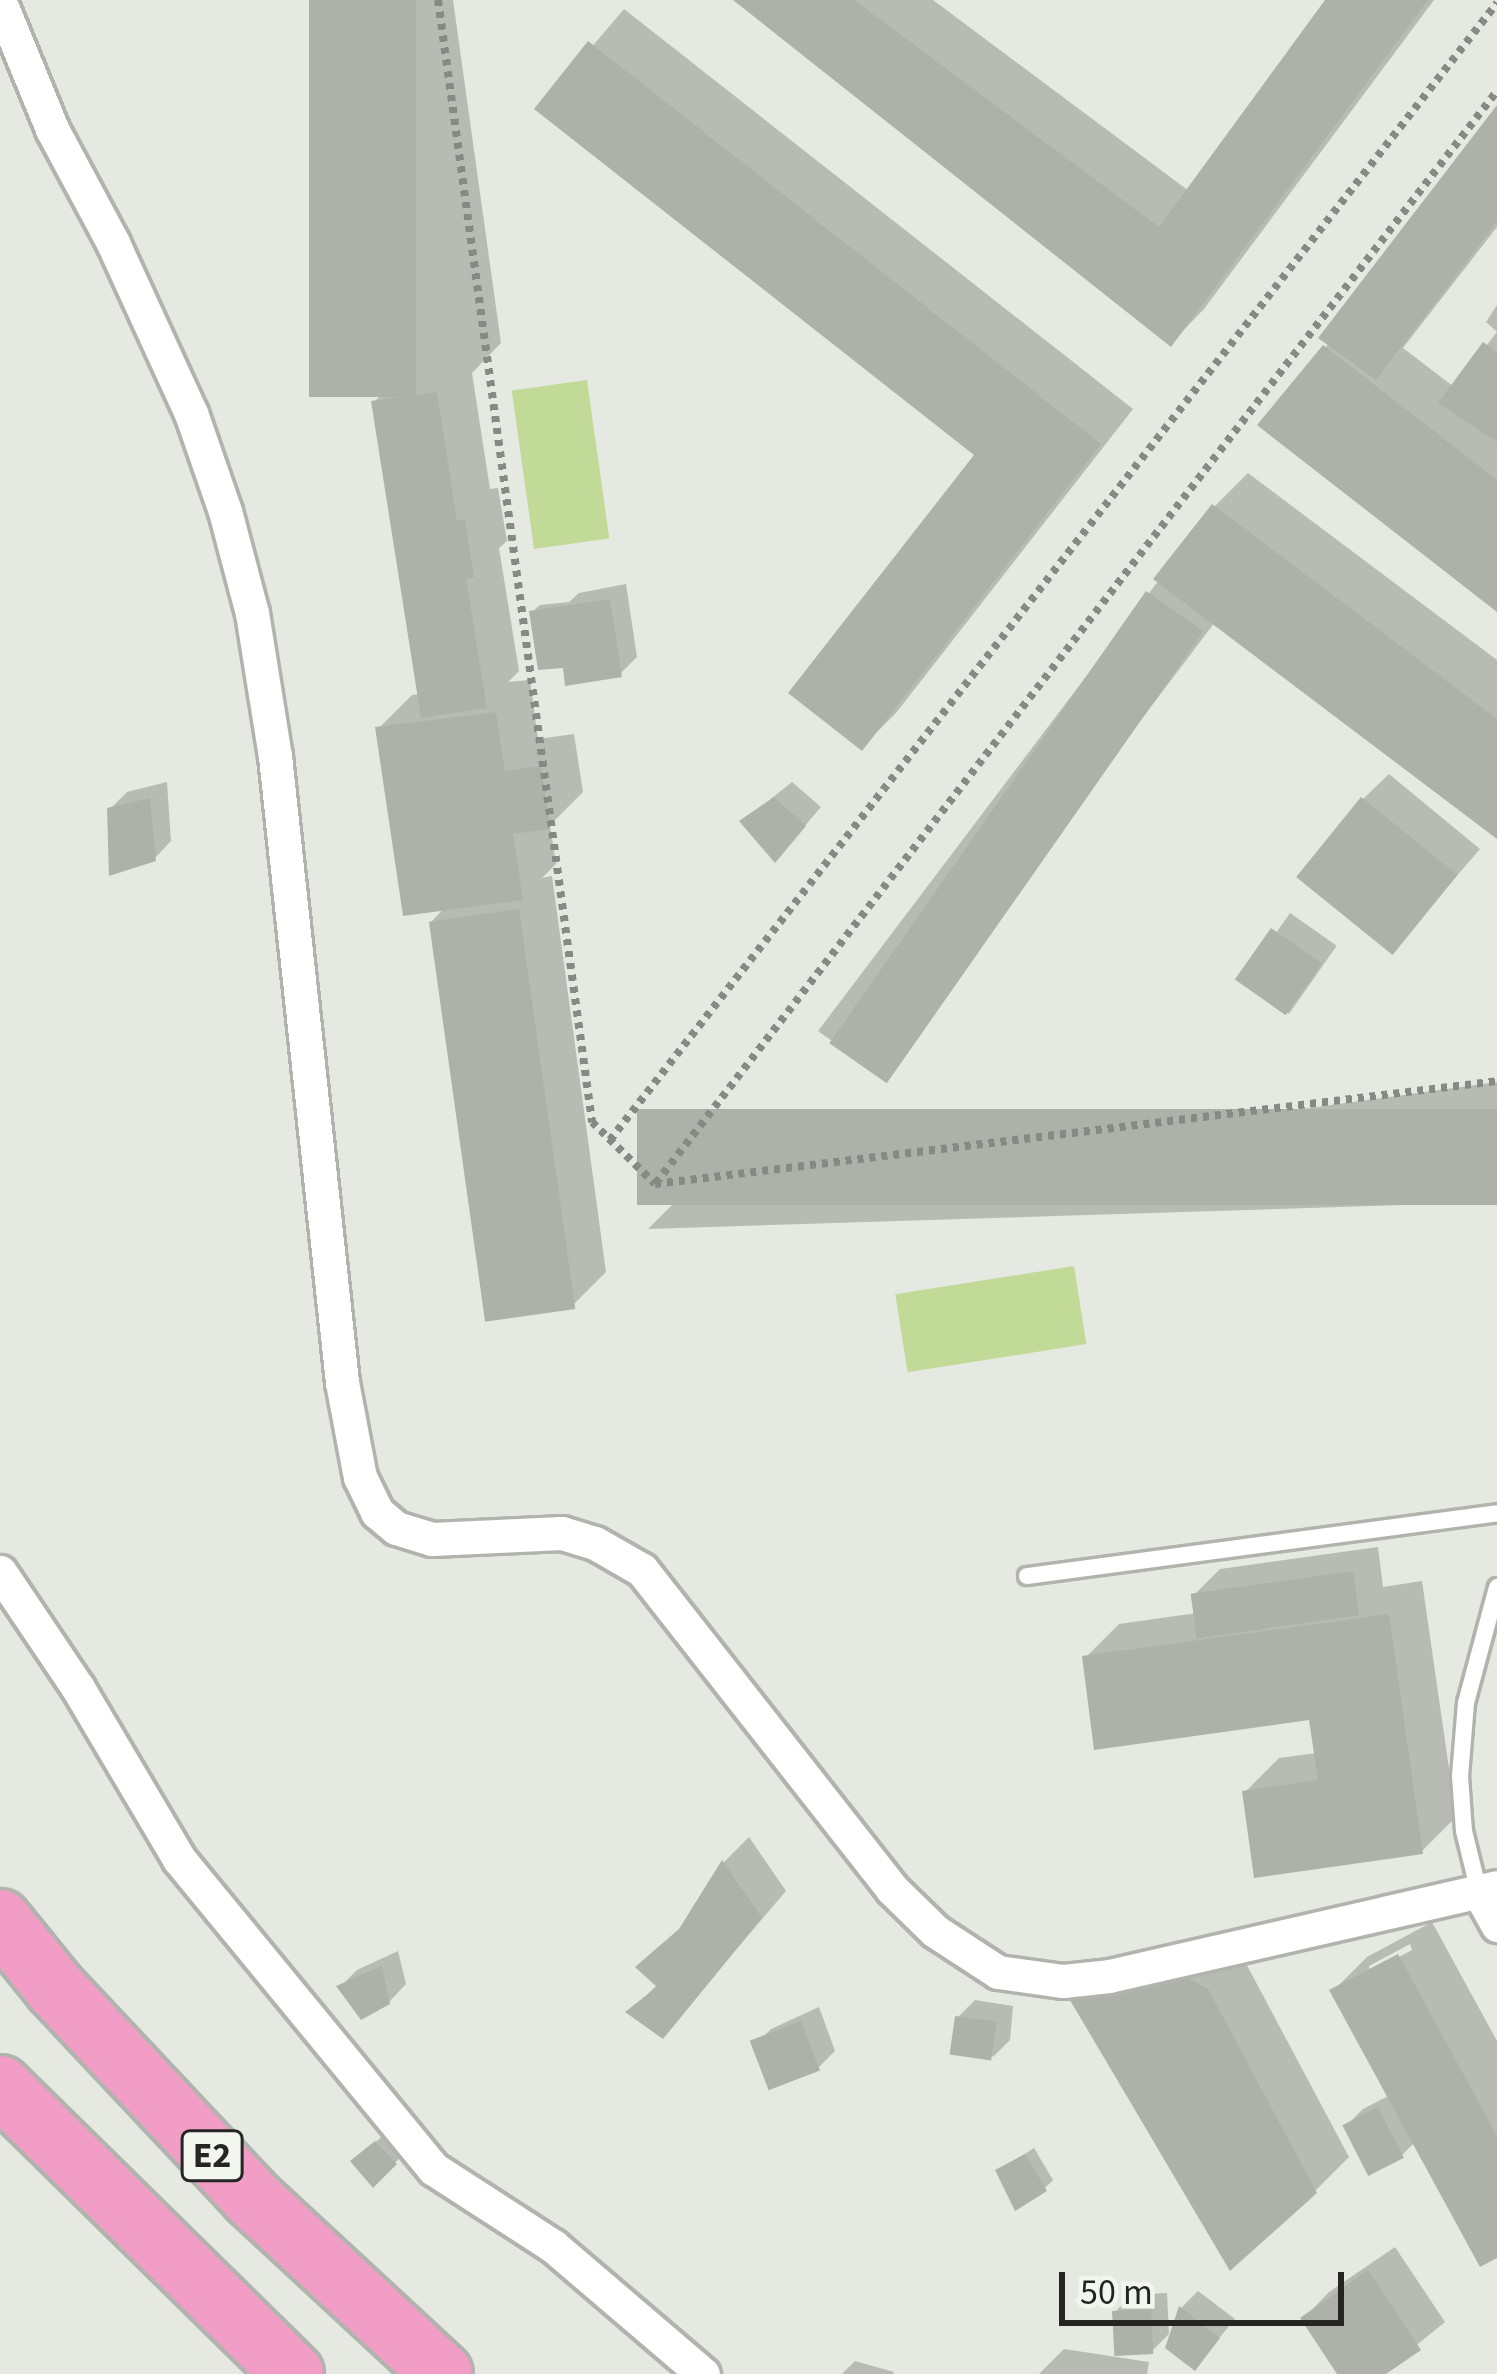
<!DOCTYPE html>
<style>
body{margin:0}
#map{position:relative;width:1497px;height:2374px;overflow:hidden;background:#e6e9e2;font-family:"Source Sans 3",sans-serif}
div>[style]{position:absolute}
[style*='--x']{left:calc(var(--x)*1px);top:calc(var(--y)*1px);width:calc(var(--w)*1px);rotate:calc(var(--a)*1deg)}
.green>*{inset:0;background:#c1da97;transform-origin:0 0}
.shadow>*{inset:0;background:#0003;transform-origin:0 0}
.building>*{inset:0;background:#aeb1aa;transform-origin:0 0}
.path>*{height:8px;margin-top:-4px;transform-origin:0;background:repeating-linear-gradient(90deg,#878984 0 6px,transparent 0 12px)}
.roads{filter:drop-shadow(3px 0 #b1b4ad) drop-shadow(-3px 0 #b1b4ad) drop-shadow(0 3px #b1b4ad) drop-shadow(0 -3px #b1b4ad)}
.lane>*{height:16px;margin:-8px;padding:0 8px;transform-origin:8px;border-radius:8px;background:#fff}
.street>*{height:33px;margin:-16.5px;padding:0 16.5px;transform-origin:16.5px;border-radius:16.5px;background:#fff}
.highway>*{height:60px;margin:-30px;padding:0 30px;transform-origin:30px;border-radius:30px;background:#f19dc6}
span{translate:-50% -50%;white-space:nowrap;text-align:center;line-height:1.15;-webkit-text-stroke:9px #f3f6ef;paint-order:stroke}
.shield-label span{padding:3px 9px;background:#f3f6ef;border:3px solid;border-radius:9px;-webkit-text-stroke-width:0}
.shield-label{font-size:36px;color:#252623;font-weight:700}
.scale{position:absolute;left:1059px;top:2272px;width:285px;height:54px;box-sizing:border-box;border:6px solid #252623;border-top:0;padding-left:15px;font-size:36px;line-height:42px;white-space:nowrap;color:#252623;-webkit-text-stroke:9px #f3f6ef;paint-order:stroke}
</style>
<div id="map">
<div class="green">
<div style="left:587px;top:380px;width:160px;height:76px;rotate:82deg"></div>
<div style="left:1074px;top:1266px;width:79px;height:181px;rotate:81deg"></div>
</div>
<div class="shadow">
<div style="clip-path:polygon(312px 0,453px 0,501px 343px,472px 373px,490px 489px,498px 488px,507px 541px,499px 548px,519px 671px,508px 682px,530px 680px,538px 739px,574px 734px,583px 792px,550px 825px,556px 864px,542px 878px,552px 876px,606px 1272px,572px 1306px,432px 921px,445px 907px,378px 729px,412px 695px,421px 694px,374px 402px,389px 387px)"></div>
<div style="clip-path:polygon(738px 0,933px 0,1189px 191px,1329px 0,1434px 0,1204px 309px,1171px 343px)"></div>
<div style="clip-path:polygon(624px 9px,1133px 409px,896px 713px,862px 747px,978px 454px,539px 109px)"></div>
<div style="clip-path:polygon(1497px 110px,1497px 227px,1403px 348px,1454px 387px,1497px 332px,1497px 609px,1261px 425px,1330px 342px)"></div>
<div style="clip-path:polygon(1497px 305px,1497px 332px,1486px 322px)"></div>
<div style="clip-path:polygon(1248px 473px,1497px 660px,1497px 835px,1215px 622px,904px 1034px,870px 1068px,818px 1031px,1215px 506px)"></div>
<div style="clip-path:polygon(626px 584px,637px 657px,620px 674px,566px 661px,532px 612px,540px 605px,569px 602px,579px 593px)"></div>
<div style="clip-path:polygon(1389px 774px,1480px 849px,1393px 950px,1363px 799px)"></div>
<div style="clip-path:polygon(167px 782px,171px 841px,154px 859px,110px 809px,127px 792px)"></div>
<div style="clip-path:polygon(792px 782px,821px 807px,791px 842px,743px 821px)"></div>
<div style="left:1290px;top:913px;width:57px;height:83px;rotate:35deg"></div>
<div style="clip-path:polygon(1497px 1082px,1497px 1202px,648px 1229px,682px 1195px)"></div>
<div style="clip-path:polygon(1378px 1547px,1383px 1587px,1422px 1581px,1456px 1817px,1422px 1851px,1245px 1792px,1279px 1758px,1317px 1753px,1312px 1716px,1085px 1658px,1119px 1624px,1197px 1613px,1194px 1595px,1220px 1569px)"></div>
<div style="clip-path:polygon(749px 1837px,786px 1891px,663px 2035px,629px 2012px,658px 1984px,686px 1923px,724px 1862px)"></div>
<div style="clip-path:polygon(evenodd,1432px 1922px,1497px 2041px,1497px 2254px,1415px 2142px,1402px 2155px,1346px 2126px,1363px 2109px,1390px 2095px,1333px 1991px,1367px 1957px,1432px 1922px,1410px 1944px,1412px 1950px,1369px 1973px,1369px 1966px,1410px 1944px)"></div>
<div style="clip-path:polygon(398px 1951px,406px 1984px,389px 2002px,340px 1987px,357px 1970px)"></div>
<div style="clip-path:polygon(1242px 1956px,1349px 2157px,1315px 2191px,1071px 1995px)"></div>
<div style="clip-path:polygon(975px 2000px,1013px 2006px,1010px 2040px,993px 2057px,958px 2017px)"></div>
<div style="clip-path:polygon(819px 2007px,835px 2051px,818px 2068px,754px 2046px,771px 2029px)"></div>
<div style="clip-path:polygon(384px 2135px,403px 2155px,373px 2184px,362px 2153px)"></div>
<div style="clip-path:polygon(1034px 2148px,1053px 2180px,1045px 2188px,998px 2171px)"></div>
<div style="clip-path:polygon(1395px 2247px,1445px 2322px,1381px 2374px,1341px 2374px,1304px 2318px,1329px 2292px)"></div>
<div style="clip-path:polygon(1198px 2291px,1235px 2319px,1195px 2367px,1169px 2347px,1182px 2307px)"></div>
<div style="clip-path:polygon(1167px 2293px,1169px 2334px,1152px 2351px,1115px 2312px,1132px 2295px)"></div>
<div style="clip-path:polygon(1064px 2349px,1149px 2362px,1147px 2374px,1039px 2374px)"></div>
<div style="clip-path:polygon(855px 2361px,894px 2372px,893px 2374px,842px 2374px)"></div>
</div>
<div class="building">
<div style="left:309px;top:0;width:107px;height:397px"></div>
<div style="clip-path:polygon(733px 0,854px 0,1159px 227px,1325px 0,1428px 0,1171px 347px)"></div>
<div style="clip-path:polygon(588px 41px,1101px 444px,862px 751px,788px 693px,974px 455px,534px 109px)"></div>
<div style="clip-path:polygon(1497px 105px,1497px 222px,1376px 380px,1318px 338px)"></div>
<div style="clip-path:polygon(1483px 342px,1497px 353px,1497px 442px,1438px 403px)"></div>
<div style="clip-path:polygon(1323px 345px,1497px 480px,1497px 612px,1257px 425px)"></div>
<div style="clip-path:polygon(437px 392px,457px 521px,465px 520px,474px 577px,466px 579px,487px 708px,421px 718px,371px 401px)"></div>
<div style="clip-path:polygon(1212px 504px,1497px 719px,1497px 839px,1153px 579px)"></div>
<div style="left:1146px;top:591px;width:70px;height:552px;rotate:35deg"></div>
<div style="clip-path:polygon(610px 599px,622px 677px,565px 686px,563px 668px,538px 670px,529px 611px)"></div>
<div style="clip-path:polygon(496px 712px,505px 771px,541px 766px,550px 829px,513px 834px,523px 900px,403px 916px,375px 727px)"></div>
<div style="clip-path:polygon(774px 797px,806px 826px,775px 863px,739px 821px)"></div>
<div style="left:1361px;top:797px;width:124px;height:103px;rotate:39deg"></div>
<div style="clip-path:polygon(150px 798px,156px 861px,109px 876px,107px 808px)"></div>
<div style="left:519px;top:909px;width:404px;height:91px;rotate:82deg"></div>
<div style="left:1271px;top:928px;width:62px;height:63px;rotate:35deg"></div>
<div style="left:1497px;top:1109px;width:96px;height:860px;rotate:90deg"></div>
<div style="left:1353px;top:1571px;width:45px;height:164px;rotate:82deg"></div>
<div style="clip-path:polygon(1389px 1614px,1423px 1854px,1254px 1878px,1242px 1791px,1318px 1780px,1309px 1720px,1094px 1750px,1082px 1656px)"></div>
<div style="clip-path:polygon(722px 1860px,762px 1918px,663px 2039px,625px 2012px,657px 1987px,635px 1967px,679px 1929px)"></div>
<div style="clip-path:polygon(1398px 1954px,1497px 2136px,1497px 2258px,1480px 2267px,1329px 1990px)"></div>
<div style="clip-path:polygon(382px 1966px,390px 2004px,361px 2020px,336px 1986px)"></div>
<div style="clip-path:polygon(1176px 1972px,1208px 1989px,1317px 2193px,1230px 2271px,1067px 1995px)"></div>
<div style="left:955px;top:2016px;width:42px;height:39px;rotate:8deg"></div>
<div style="left:801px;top:2021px;width:53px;height:55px;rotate:69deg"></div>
<div style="left:1378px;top:2107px;width:57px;height:40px;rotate:63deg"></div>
<div style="clip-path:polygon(375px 2141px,397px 2164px,373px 2188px,350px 2161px)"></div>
<div style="clip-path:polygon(1025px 2154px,1047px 2191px,1015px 2211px,995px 2170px)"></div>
<div style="clip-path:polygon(1368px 2270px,1421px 2350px,1386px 2374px,1337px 2374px,1300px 2318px)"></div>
<div style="clip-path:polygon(1179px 2306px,1220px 2338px,1195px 2371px,1165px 2348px)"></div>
<div style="left:1151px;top:2309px;width:45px;height:39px;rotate:87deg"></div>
</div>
<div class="path">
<div style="--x:438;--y:0;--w:1133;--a:82.18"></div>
<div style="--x:592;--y:1122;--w:88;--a:44.5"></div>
<div style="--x:655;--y:1184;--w:848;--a:-6.97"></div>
<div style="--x:610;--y:1140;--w:1442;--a:-52.04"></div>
<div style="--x:656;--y:1183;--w:1378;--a:-52.4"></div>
</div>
<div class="roads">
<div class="lane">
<div style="--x:1027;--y:1576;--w:474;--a:-7.6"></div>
<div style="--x:1479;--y:1892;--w:63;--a:-103.8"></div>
<div style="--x:1464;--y:1831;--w:55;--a:-94.2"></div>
<div style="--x:1460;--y:1776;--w:73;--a:-85.3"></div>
<div style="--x:1466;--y:1703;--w:120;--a:-75"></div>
</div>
<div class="street">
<div style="--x:0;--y:2;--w:137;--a:67.7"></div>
<div style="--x:52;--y:129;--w:129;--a:61.8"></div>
<div style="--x:113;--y:243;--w:187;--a:65.4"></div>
<div style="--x:191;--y:413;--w:104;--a:70.9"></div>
<div style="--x:225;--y:511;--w:106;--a:75.2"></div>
<div style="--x:252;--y:613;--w:145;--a:80.9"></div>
<div style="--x:275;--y:756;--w:630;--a:83.89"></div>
<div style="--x:342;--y:1382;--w:97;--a:79.3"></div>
<div style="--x:360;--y:1477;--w:39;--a:64"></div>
<div style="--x:377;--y:1512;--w:25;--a:40"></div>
<div style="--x:396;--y:1528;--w:38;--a:17"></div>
<div style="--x:432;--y:1539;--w:130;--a:-2.6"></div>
<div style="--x:562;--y:1533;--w:34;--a:17"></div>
<div style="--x:595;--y:1543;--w:54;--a:29.9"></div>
<div style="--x:642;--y:1570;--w:405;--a:51.9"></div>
<div style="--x:892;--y:1889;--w:60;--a:44.3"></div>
<div style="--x:935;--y:1931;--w:75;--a:33.1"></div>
<div style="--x:998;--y:1972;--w:66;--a:7.9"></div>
<div style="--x:1063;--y:1981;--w:46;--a:-6.2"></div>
<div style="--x:1109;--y:1976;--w:398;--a:-12.9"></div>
<div style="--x:0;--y:1572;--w:140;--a:56.1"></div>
<div style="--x:78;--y:1688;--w:199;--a:59.4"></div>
<div style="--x:179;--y:1859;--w:401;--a:50.6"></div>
<div style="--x:434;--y:2169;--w:142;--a:32.9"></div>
<div style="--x:553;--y:2246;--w:197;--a:40.5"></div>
<div style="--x:1479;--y:1892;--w:38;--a:61"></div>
</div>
<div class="highway">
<div style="--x:0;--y:1920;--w:87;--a:51"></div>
<div style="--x:55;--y:1988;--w:287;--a:46.8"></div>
<div style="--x:251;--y:2197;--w:260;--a:42.8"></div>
<div style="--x:0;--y:2086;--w:411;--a:44.5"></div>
</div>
</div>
<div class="shield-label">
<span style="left:212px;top:2156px">E2</span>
</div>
<div class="scale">50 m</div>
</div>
